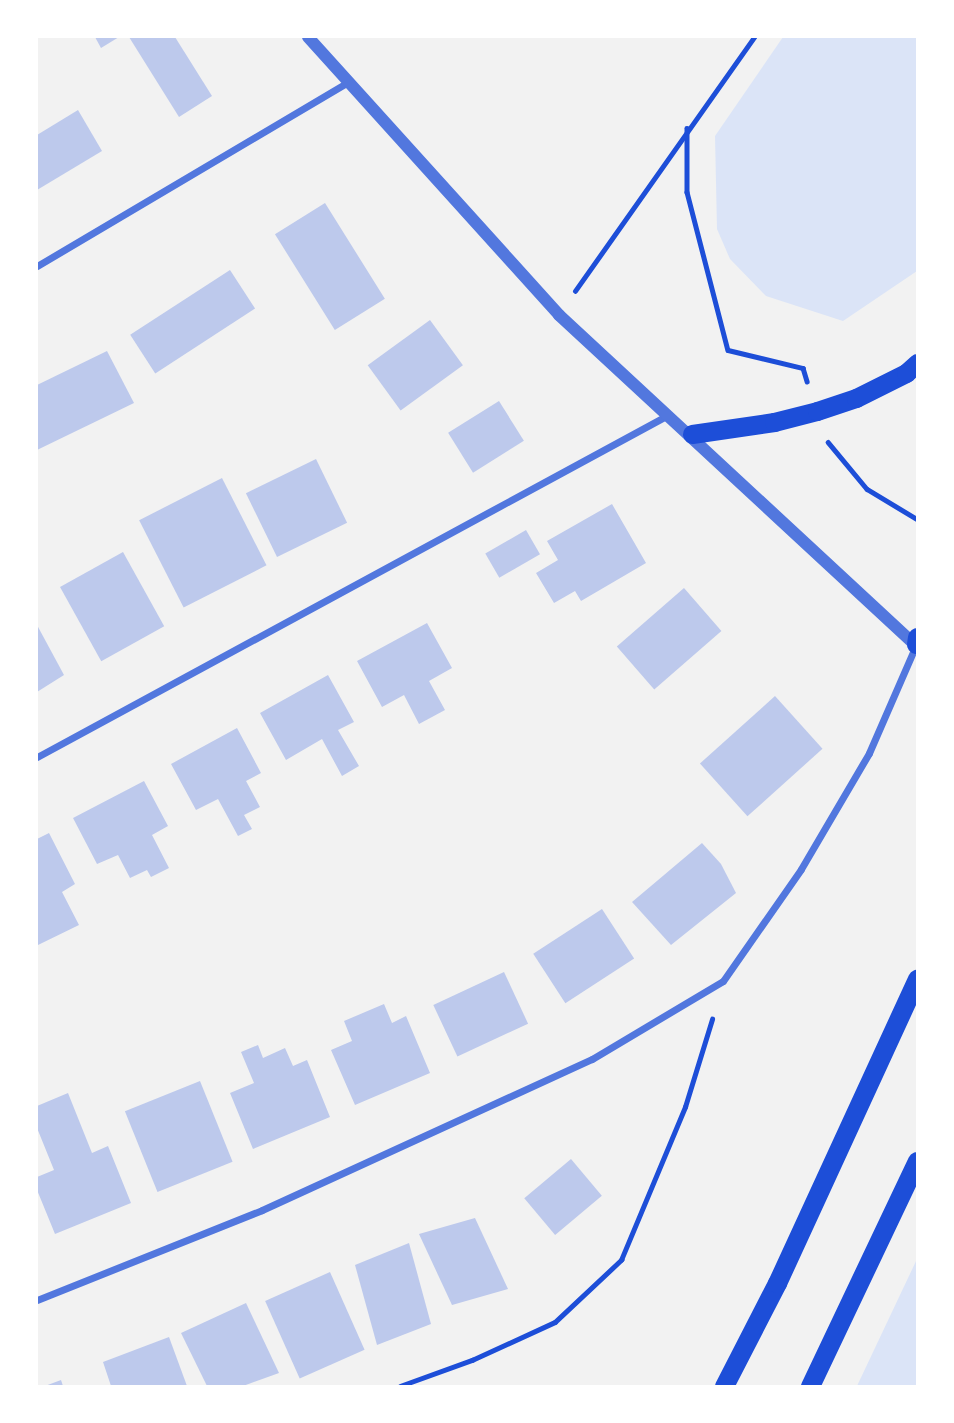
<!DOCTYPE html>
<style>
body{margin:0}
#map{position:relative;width:954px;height:1423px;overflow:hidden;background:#f2f2f2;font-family:Ubuntu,sans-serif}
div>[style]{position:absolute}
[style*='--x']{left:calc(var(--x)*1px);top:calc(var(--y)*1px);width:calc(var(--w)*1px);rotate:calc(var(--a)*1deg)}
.green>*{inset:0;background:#dbe4f7}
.building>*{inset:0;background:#bdc9ec;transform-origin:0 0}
.path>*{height:4.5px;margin:-2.25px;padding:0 2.25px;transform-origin:2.25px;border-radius:2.25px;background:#1d4ed8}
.minor>*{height:7px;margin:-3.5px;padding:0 3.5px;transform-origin:3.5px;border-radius:3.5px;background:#5277de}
.tertiary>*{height:12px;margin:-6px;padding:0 6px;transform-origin:6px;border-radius:6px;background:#5277de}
.trunk>*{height:19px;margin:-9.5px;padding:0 9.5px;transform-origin:9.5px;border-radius:9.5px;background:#1d4ed8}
span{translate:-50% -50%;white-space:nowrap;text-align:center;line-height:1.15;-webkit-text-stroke:6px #fff;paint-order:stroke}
.frame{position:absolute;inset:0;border:38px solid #fff;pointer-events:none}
</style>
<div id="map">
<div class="green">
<div style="clip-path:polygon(783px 37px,917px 37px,917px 271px,843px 321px,766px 296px,730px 259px,717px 229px,715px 136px)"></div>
<div style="clip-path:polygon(917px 1259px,917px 1386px,857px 1386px)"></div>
</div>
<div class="building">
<div style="clip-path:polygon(95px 37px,119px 37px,101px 48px)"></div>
<div style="clip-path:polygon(129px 37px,175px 37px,212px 96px,179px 117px)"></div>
<div style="clip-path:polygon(78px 110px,102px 151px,37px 190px,37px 135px)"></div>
<div style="left:325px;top:203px;width:113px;height:59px;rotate:58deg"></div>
<div style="left:230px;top:270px;width:46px;height:119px;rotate:57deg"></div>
<div style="left:430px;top:320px;width:56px;height:77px;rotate:54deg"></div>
<div style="clip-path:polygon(107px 351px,134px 403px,37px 450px,37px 385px)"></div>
<div style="left:499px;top:401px;width:47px;height:60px;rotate:58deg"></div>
<div style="left:316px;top:459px;width:71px;height:78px;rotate:64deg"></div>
<div style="left:222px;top:478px;width:98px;height:93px;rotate:63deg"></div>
<div style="clip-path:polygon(612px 504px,646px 563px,581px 601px,575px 591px,554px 603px,536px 573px,558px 560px,547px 541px)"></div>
<div style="left:526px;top:530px;width:28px;height:47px;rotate:60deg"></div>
<div style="left:123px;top:552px;width:85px;height:72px;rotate:61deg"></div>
<div style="left:684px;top:588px;width:57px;height:89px;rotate:49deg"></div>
<div style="clip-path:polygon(427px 623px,452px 668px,429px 681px,445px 710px,419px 724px,404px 695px,382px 707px,357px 661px)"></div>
<div style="clip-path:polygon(37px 625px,64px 675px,37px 692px)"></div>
<div style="clip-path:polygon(328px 675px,354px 722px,338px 730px,359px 766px,342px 776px,322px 739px,286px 760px,260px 713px)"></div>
<div style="left:775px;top:696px;width:71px;height:101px;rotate:48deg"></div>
<div style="clip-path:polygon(237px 728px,261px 773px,246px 781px,260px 807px,244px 815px,252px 829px,238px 836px,218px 799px,196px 810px,171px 764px)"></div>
<div style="clip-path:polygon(144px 781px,168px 826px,152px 835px,169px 868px,151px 877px,147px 870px,130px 878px,118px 855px,97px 864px,73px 818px)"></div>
<div style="clip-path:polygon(49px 833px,75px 884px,62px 892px,79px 925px,38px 945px,37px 839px)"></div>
<div style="clip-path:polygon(702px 843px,721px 864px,736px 893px,671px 945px,632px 902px)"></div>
<div style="left:602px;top:909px;width:59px;height:82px;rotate:57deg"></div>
<div style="left:504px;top:972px;width:57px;height:78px;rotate:65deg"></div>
<div style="clip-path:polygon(384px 1004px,392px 1023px,406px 1016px,430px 1073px,355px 1105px,331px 1050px,352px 1041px,344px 1021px)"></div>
<div style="clip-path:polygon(258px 1045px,263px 1058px,285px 1048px,293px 1066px,307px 1060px,330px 1117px,253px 1149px,230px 1093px,254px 1083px,241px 1052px)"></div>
<div style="left:200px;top:1081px;width:87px;height:81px;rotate:68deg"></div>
<div style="clip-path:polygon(68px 1093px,92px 1153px,108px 1146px,131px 1203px,55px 1234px,37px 1190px,37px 1177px,54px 1170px,37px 1128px,37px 1106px)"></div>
<div style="left:571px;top:1159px;width:48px;height:61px;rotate:50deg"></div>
<div style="clip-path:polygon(475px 1218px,508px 1289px,452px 1305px,419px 1234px)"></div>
<div style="clip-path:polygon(409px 1243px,431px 1324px,377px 1345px,355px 1265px)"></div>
<div style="left:330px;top:1272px;width:85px;height:71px;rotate:66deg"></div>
<div style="clip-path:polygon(246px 1303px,279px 1373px,243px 1386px,207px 1386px,181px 1333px)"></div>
<div style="clip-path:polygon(169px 1337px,187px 1386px,111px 1386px,103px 1362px)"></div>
<div style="clip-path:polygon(61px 1380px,63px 1386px,45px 1386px)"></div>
</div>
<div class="path">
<div style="--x:687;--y:128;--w:64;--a:90"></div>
<div style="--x:687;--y:192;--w:163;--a:75.5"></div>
<div style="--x:728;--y:350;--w:77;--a:13.5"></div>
<div style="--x:803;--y:368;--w:14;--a:73"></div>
<div style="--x:575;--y:291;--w:311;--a:-54.8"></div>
<div style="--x:828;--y:442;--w:61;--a:50.3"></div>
<div style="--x:867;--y:489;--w:58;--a:31"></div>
<div style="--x:400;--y:1386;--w:77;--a:-19.9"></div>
<div style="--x:472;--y:1360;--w:91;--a:-24.6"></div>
<div style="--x:555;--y:1322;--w:91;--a:-43.2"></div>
<div style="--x:621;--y:1260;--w:166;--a:-67.3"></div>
<div style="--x:685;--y:1107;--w:92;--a:-72.9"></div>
</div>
<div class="minor">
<div style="--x:37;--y:266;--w:360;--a:-30.6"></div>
<div style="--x:37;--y:757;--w:718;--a:-28.46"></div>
<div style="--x:37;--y:1300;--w:242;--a:-21.8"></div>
<div style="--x:262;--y:1210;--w:363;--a:-24.6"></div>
<div style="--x:592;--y:1059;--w:152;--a:-30.8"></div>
<div style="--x:723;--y:981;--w:136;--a:-55.1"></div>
<div style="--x:801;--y:869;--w:134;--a:-59.6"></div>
<div style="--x:869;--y:753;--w:118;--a:-66.5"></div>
</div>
<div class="tertiary">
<div style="--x:308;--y:37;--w:375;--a:47.9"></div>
<div style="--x:559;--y:315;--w:488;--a:42.8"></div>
</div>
<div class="trunk">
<div style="--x:692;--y:434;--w:83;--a:-8.3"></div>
<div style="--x:774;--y:422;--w:44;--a:-14.3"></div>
<div style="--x:817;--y:411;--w:41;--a:-18.4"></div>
<div style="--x:856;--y:398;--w:56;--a:-26.6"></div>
<div style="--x:906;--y:373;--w:15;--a:-42"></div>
<div style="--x:916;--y:644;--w:7;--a:-82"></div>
<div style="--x:724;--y:1386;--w:116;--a:-62.8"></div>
<div style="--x:777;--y:1283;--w:335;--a:-65.3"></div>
<div style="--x:810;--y:1386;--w:249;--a:-64.6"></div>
</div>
<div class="frame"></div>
</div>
